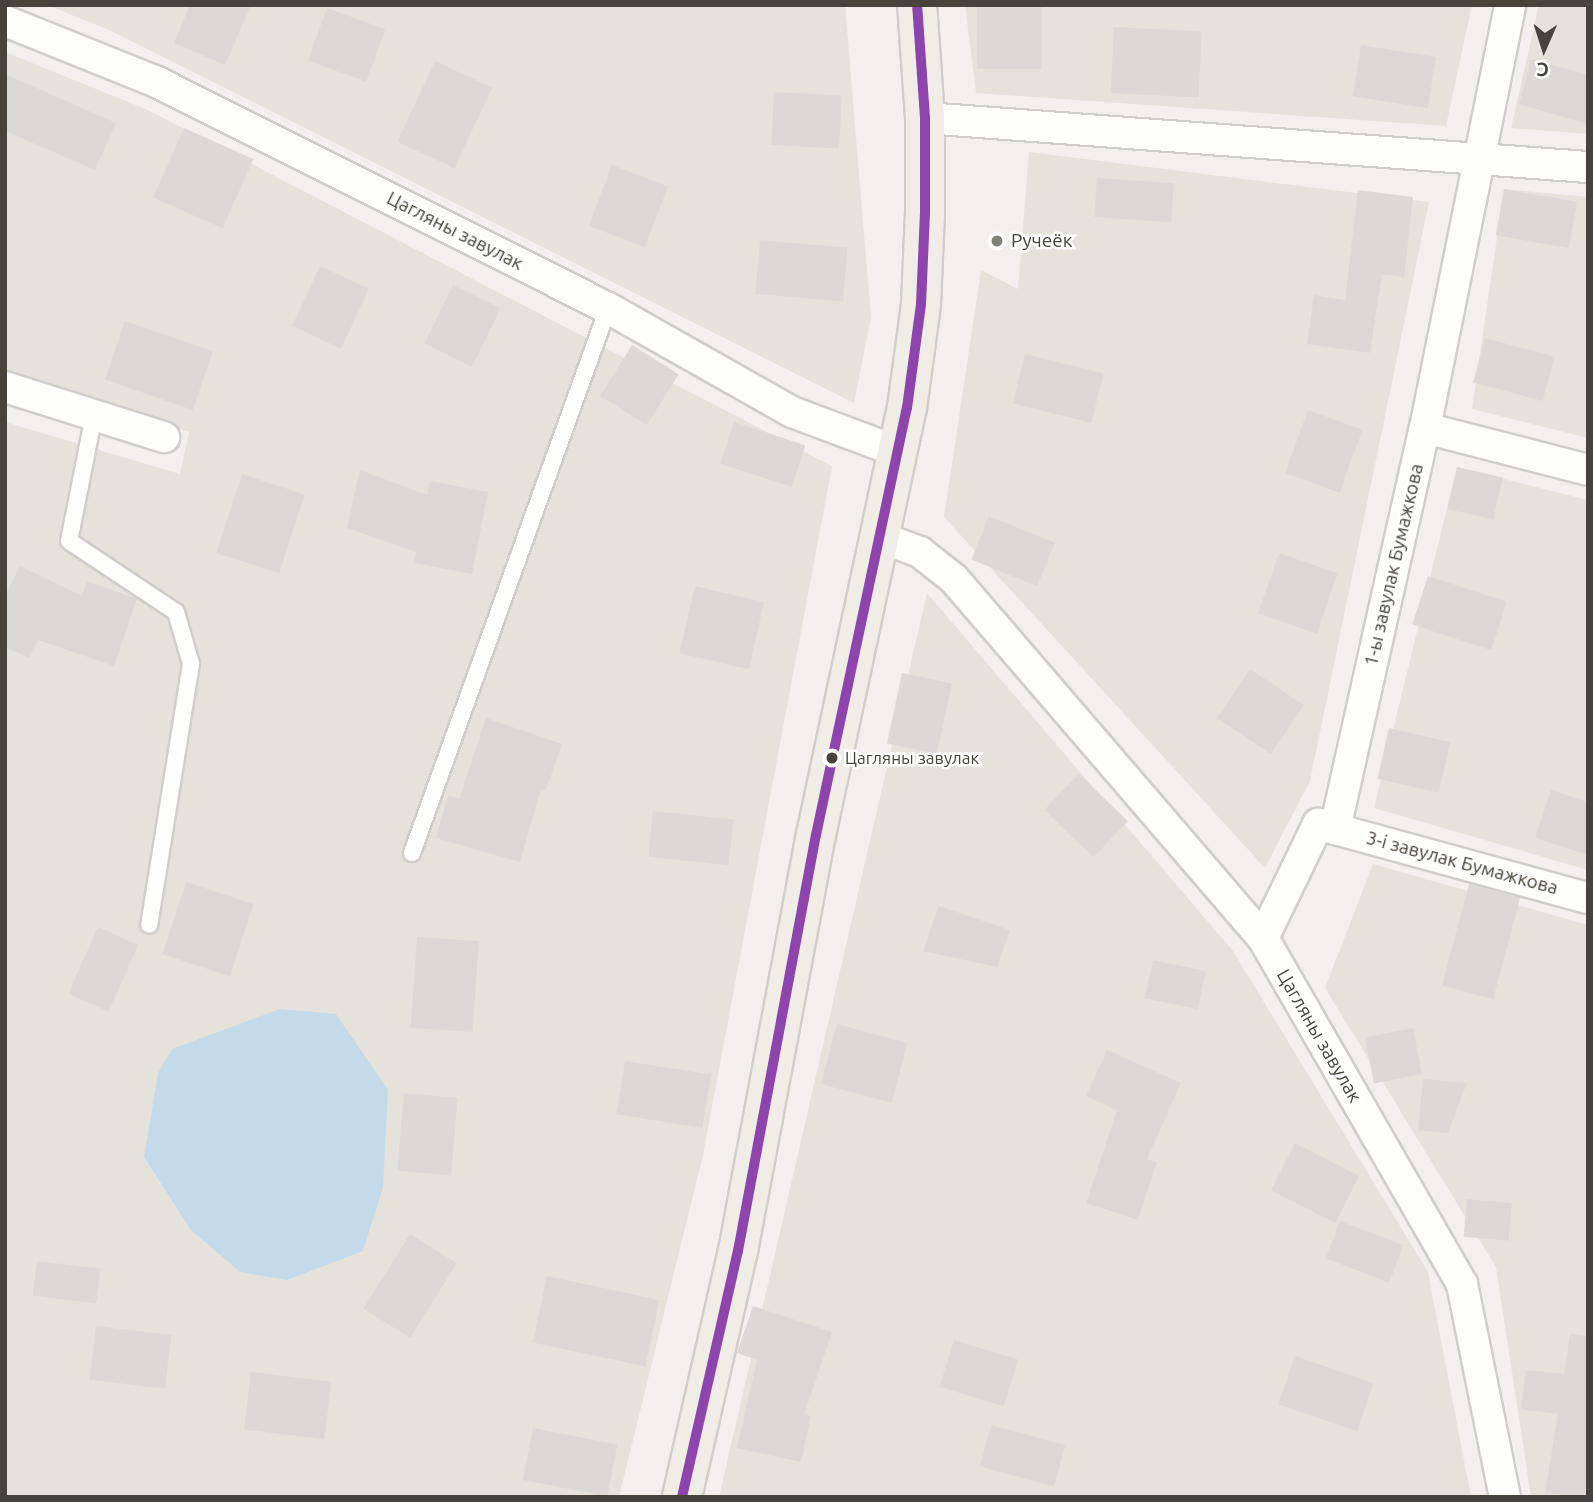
<!DOCTYPE html>
<meta charset="utf-8">
<style>
body{margin:0}
#map{position:relative;width:1593px;height:1502px;overflow:hidden;background:#f2f0ee;font-family:Ubuntu,sans-serif}
div>[style]{position:absolute}
[style*='--x']{left:calc(var(--x)*1px);top:calc(var(--y)*1px);width:calc(var(--w)*1px);rotate:calc(var(--a)*1deg)}
.residential>*{inset:0;background:#e5e2dc}
.water>*{inset:0;background:#c4daea}
.building>*{inset:0;background:#dbd9d6;transform-origin:0 0}
.roads{filter:drop-shadow(2px 0 #d0cecb) drop-shadow(-2px 0 #d0cecb) drop-shadow(0 2px #d0cecb) drop-shadow(0 -2px #d0cecb)}
.lane>*{height:16px;margin:-8px;padding:0 8px;transform-origin:8px;border-radius:8px;background:#fdfdfc}
.street>*{height:30px;margin:-15px;padding:0 15px;transform-origin:15px;border-radius:15px;background:#fdfdfc}
.primary>*{height:38px;margin:-19px;padding:0 19px;transform-origin:19px;border-radius:19px;background:#f0ede6}
.bus-1>*{height:10px;margin:-5px;padding:0 5px;transform-origin:5px;border-radius:5px;background:#8e44ad}
.dots>*{width:19px;height:19px;translate:-50% -50%;box-sizing:border-box;border:4px solid #fff;border-radius:50%}
span{translate:-50% -50%;white-space:nowrap;text-align:center;line-height:1.15;-webkit-text-stroke:5px #fff;paint-order:stroke}
.bus-label{font-size:17px;color:#47423a}
.left{translate:0 -50%;text-align:left}
.street-label{font-size:19px;color:#47423a}
.poi-label{font-size:19px;color:#47423a}
.frame{position:absolute;inset:0;border:7px solid #47423a;pointer-events:none}
.north{position:absolute;left:1509px;top:14px;width:70px;height:70px;-webkit-text-stroke:5px #fff;paint-order:stroke;rotate:183deg;font-size:19px;font-weight:700;line-height:28px;text-align:center;color:#47423a}
.north::after{content:'';display:block;margin:auto;width:24px;height:32px;background:#47423a;clip-path:polygon(50% 0,100% 100%,50% 72%,0 100%)}
</style>
<div id="map">
<div class="residential">
<div style="clip-path:polygon(47px 5px,845px 5px,871px 317px,854px 403px,109px 30px)"></div>
<div style="clip-path:polygon(965px 5px,1472px 5px,1446px 126px,976px 93px)"></div>
<div style="clip-path:polygon(1539px 5px,1588px 5px,1588px 134px,1511px 128px)"></div>
<div style="clip-path:polygon(5px 52px,148px 110px,832px 466px,703px 1155px,619px 1497px,5px 1497px,5px 422px,180px 474px,189px 432px,5px 373px)"></div>
<div style="clip-path:polygon(1029px 152px,1429px 202px,1310px 781px,1265px 868px,944px 517px,981px 270px,1018px 289px)"></div>
<div style="clip-path:polygon(1504px 189px,1588px 197px,1588px 438px,1472px 409px)"></div>
<div style="clip-path:polygon(1457px 467px,1588px 500px,1588px 870px,1374px 808px)"></div>
<div style="clip-path:polygon(927px 593px,1233px 951px,1428px 1272px,1471px 1497px,719px 1497px)"></div>
<div style="clip-path:polygon(1373px 864px,1588px 925px,1588px 1497px,1531px 1497px,1496px 1267px,1325px 988px)"></div>
</div>
<div class="water">
<div style="clip-path:polygon(280px 1009px,336px 1014px,388px 1090px,383px 1187px,363px 1251px,287px 1280px,240px 1272px,191px 1230px,144px 1157px,158px 1073px,172px 1049px)"></div>
</div>
<div class="building">
<div style="clip-path:polygon(190px 5px,251px 5px,225px 65px,174px 43px)"></div>
<div style="left:977px;top:5px;width:65px;height:64px"></div>
<div style="left:327px;top:8px;width:62px;height:56px;rotate:20deg"></div>
<div style="left:1114px;top:27px;width:88px;height:66px;rotate:3deg"></div>
<div style="left:1361px;top:45px;width:76px;height:52px;rotate:9deg"></div>
<div style="clip-path:polygon(1531px 59px,1588px 75px,1588px 124px,1519px 104px)"></div>
<div style="left:435px;top:61px;width:63px;height:89px;rotate:25deg"></div>
<div style="clip-path:polygon(5px 74px,116px 123px,95px 170px,5px 131px)"></div>
<div style="left:774px;top:92px;width:68px;height:53px;rotate:3deg"></div>
<div style="left:184px;top:128px;width:76px;height:76px;rotate:24deg"></div>
<div style="left:612px;top:165px;width:60px;height:65px;rotate:21deg"></div>
<div style="left:1097px;top:178px;width:77px;height:39px;rotate:4deg"></div>
<div style="left:1504px;top:189px;width:74px;height:47px;rotate:10deg"></div>
<div style="clip-path:polygon(1358px 190px,1413px 197px,1404px 277px,1382px 274px,1370px 353px,1307px 344px,1314px 295px,1345px 300px)"></div>
<div style="left:760px;top:240px;width:88px;height:54px;rotate:5deg"></div>
<div style="left:320px;top:266px;width:54px;height:66px;rotate:25deg"></div>
<div style="left:453px;top:285px;width:53px;height:65px;rotate:26deg"></div>
<div style="left:125px;top:321px;width:93px;height:62px;rotate:19deg"></div>
<div style="left:1485px;top:338px;width:72px;height:46px;rotate:15deg"></div>
<div style="left:632px;top:345px;width:55px;height:60px;rotate:32deg"></div>
<div style="left:1025px;top:354px;width:81px;height:51px;rotate:14deg"></div>
<div style="left:1308px;top:410px;width:58px;height:67px;rotate:20deg"></div>
<div style="left:734px;top:422px;width:75px;height:44px;rotate:18deg"></div>
<div style="left:1457px;top:467px;width:47px;height:43px;rotate:13deg"></div>
<div style="clip-path:polygon(360px 470px,427px 495px,430px 481px,488px 492px,472px 574px,414px 563px,416px 552px,347px 528px)"></div>
<div style="left:242px;top:474px;width:66px;height:83px;rotate:18deg"></div>
<div style="left:989px;top:516px;width:71px;height:47px;rotate:22deg"></div>
<div style="left:1279px;top:553px;width:62px;height:64px;rotate:19deg"></div>
<div style="clip-path:polygon(20px 566px,82px 596px,87px 581px,137px 599px,114px 666px,38px 640px,29px 658px,5px 647px,5px 595px)"></div>
<div style="left:1428px;top:576px;width:83px;height:51px;rotate:18deg"></div>
<div style="left:695px;top:586px;width:71px;height:69px;rotate:13deg"></div>
<div style="left:1250px;top:669px;width:65px;height:59px;rotate:34deg"></div>
<div style="left:902px;top:673px;width:51px;height:72px;rotate:12deg"></div>
<div style="clip-path:polygon(486px 718px,562px 744px,546px 790px,541px 789px,520px 862px,436px 838px,448px 795px,459px 799px)"></div>
<div style="left:1389px;top:728px;width:63px;height:52px;rotate:13deg"></div>
<div style="left:1079px;top:774px;width:68px;height:50px;rotate:44deg"></div>
<div style="clip-path:polygon(1551px 790px,1588px 802px,1588px 855px,1535px 838px)"></div>
<div style="left:653px;top:811px;width:81px;height:46px;rotate:6deg"></div>
<div style="left:186px;top:882px;width:71px;height:76px;rotate:18deg"></div>
<div style="left:1469px;top:884px;width:53px;height:105px;rotate:15deg"></div>
<div style="clip-path:polygon(939px 906px,1010px 930px,997px 967px,923px 951px)"></div>
<div style="left:98px;top:927px;width:44px;height:73px;rotate:24deg"></div>
<div style="left:417px;top:937px;width:62px;height:91px;rotate:4deg"></div>
<div style="left:1153px;top:960px;width:54px;height:39px;rotate:12deg"></div>
<div style="left:837px;top:1024px;width:73px;height:62px;rotate:15deg"></div>
<div style="left:1413px;top:1028px;width:47px;height:49px;rotate:79deg"></div>
<div style="clip-path:polygon(1107px 1050px,1181px 1083px,1147px 1159px,1157px 1162px,1138px 1220px,1086px 1203px,1117px 1110px,1086px 1096px)"></div>
<div style="left:625px;top:1061px;width:87px;height:54px;rotate:9deg"></div>
<div style="clip-path:polygon(1423px 1079px,1467px 1083px,1448px 1133px,1418px 1130px)"></div>
<div style="left:404px;top:1093px;width:54px;height:78px;rotate:5deg"></div>
<div style="left:1295px;top:1143px;width:72px;height:53px;rotate:27deg"></div>
<div style="left:1467px;top:1199px;width:45px;height:38px;rotate:5deg"></div>
<div style="left:1340px;top:1221px;width:68px;height:40px;rotate:21deg"></div>
<div style="left:410px;top:1234px;width:55px;height:88px;rotate:32deg"></div>
<div style="left:37px;top:1261px;width:64px;height:35px;rotate:7deg"></div>
<div style="left:547px;top:1276px;width:115px;height:68px;rotate:12deg"></div>
<div style="clip-path:polygon(753px 1306px,832px 1332px,804px 1415px,811px 1416px,801px 1462px,737px 1448px,757px 1360px,737px 1353px)"></div>
<div style="left:96px;top:1326px;width:76px;height:54px;rotate:7deg"></div>
<div style="clip-path:polygon(1570px 1334px,1588px 1336px,1588px 1497px,1545px 1493px,1558px 1414px,1521px 1409px,1526px 1370px,1564px 1374px)"></div>
<div style="left:954px;top:1340px;width:67px;height:49px;rotate:17deg"></div>
<div style="left:1295px;top:1356px;width:83px;height:51px;rotate:19deg"></div>
<div style="left:251px;top:1372px;width:81px;height:58px;rotate:7deg"></div>
<div style="left:991px;top:1425px;width:77px;height:43px;rotate:15deg"></div>
<div style="left:533px;top:1428px;width:86px;height:53px;rotate:11deg"></div>
</div>
<div class="roads">
<div class="lane">
<div style="--x:94;--y:415;--w:128;--a:101.2"></div>
<div style="--x:69;--y:541;--w:128;--a:33.6"></div>
<div style="--x:176;--y:612;--w:54;--a:73.9"></div>
<div style="--x:191;--y:664;--w:264;--a:99.1"></div>
<div style="--x:412;--y:853;--w:579;--a:-70.22"></div>
</div>
<div class="street">
<div style="--x:5;--y:21;--w:164;--a:21.9"></div>
<div style="--x:157;--y:82;--w:504;--a:26.62"></div>
<div style="--x:608;--y:308;--w:211;--a:29.5"></div>
<div style="--x:792;--y:412;--w:114;--a:20.5"></div>
<div style="--x:925;--y:118;--w:665;--a:4.23"></div>
<div style="--x:5;--y:387;--w:167;--a:17.5"></div>
<div style="--x:1425;--y:428;--w:168;--a:14.4"></div>
<div style="--x:882;--y:538;--w:40;--a:20.2"></div>
<div style="--x:920;--y:552;--w:43;--a:38.5"></div>
<div style="--x:954;--y:579;--w:474;--a:49.3"></div>
<div style="--x:1263;--y:938;--w:399;--a:60.1"></div>
<div style="--x:1462;--y:1284;--w:217;--a:78.6"></div>
<div style="--x:1335;--y:829;--w:262;--a:15.3"></div>
<div style="--x:1263;--y:938;--w:127;--a:-64.2"></div>
<div style="--x:1318;--y:824;--w:18;--a:16"></div>
<div style="--x:1335;--y:829;--w:411;--a:-77.4"></div>
<div style="--x:1425;--y:428;--w:431;--a:-78.6"></div>
</div>
<div class="primary">
<div style="--x:682;--y:1497;--w:252;--a:-77.2"></div>
<div style="--x:738;--y:1251;--w:423;--a:-79.4"></div>
<div style="--x:816;--y:835;--w:437;--a:-78"></div>
<div style="--x:907;--y:408;--w:105;--a:-82.3"></div>
<div style="--x:921;--y:304;--w:91;--a:-87.5"></div>
<div style="--x:925;--y:213;--w:95;--a:-90"></div>
<div style="--x:925;--y:118;--w:113;--a:-94"></div>
</div>
</div>
<div class="bus-1">
<div style="--x:682;--y:1497;--w:252;--a:-77.2"></div>
<div style="--x:738;--y:1251;--w:423;--a:-79.4"></div>
<div style="--x:816;--y:835;--w:437;--a:-78"></div>
<div style="--x:907;--y:408;--w:105;--a:-82.3"></div>
<div style="--x:921;--y:304;--w:91;--a:-87.5"></div>
<div style="--x:925;--y:213;--w:95;--a:-90"></div>
<div style="--x:925;--y:118;--w:113;--a:-94"></div>
</div>
<div class="dots">
<div style="left:997px;top:241px;background:#837f79"></div>
<div style="left:832px;top:758px;background:#47423a"></div>
</div>
<div class="bus-label">
<span class="left" style="left:845px;top:758px">Цагляны завулак</span>
</div>
<div class="street-label">
<span style="left:455px;top:231px;rotate:27deg">Цагляны завулак</span>
<span style="left:1394px;top:565px;rotate:-77deg">1-ы завулак Бумажкова</span>
<span style="left:1462px;top:863px;rotate:15deg">3-і завулак Бумажкова</span>
<span style="left:1319px;top:1036px;rotate:60deg">Цагляны завулак</span>
</div>
<div class="poi-label">
<span class="left" style="left:1011px;top:241px">Ручеёк</span>
</div>
<div class="frame"></div>
<div class="north">С</div>
</div>
